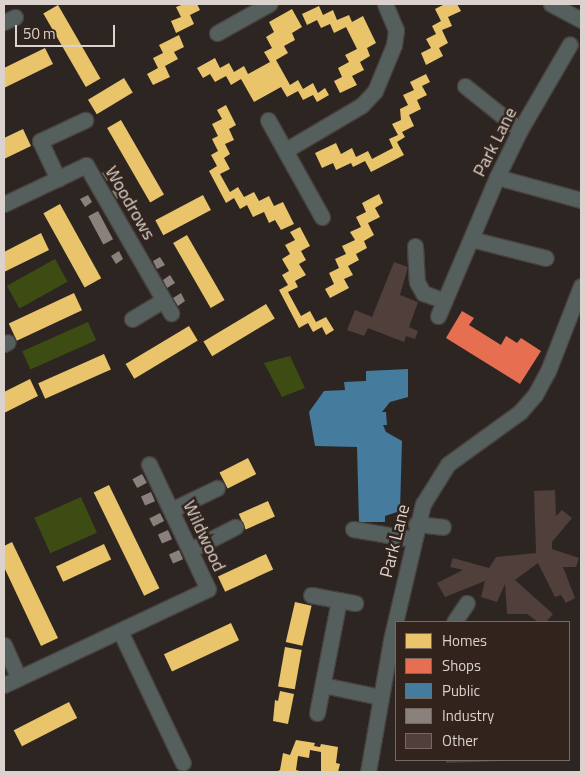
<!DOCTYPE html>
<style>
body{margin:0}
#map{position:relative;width:585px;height:776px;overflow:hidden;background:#2d2522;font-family:"Titillium Web",sans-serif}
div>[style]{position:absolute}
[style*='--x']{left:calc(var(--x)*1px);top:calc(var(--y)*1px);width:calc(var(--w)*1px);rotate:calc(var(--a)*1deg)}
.green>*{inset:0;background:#3d4c12;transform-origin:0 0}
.homes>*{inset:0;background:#e9c46a;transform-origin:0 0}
.shops>*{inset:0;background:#e76f51}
.public>*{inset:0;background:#457b9d}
.industry>*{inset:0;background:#8a817c;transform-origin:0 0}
.building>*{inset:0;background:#503f3a}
.roads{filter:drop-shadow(1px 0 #48423e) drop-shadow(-1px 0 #48423e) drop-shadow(0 1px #48423e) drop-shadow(0 -1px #48423e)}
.minor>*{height:15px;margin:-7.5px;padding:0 7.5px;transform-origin:7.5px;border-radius:7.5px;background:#545f5e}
span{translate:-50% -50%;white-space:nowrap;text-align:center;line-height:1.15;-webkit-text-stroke:5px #32241d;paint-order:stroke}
.street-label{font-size:18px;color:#dbd2cd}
.frame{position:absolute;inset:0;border:5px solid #dbd2cd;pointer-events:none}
.legend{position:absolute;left:395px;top:621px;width:175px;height:140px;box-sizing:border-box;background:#32241d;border:1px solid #766a63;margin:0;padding:6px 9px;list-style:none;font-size:15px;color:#dbd2cd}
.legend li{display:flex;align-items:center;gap:10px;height:25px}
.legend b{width:25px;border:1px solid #766a63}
.scale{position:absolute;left:15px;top:25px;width:100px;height:22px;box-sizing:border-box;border:2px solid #dbd2cd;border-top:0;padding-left:6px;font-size:15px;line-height:18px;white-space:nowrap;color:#dbd2cd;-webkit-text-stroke:4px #32241d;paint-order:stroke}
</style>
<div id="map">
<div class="green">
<div style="left:55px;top:259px;width:26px;height:55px;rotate:61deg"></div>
<div style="left:88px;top:322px;width:20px;height:72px;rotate:66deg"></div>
<div style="clip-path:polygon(290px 356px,305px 388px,282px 397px,264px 363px)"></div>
<div style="left:81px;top:497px;width:39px;height:51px;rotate:66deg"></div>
</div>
<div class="homes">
<div style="clip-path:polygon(184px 4px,197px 4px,200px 10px,190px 15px,194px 24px,176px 33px,171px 21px,181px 17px,176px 7px)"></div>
<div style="clip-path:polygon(445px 4px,457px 4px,461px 11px,448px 17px,452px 26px,442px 30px,448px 43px,439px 48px,443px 56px,426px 65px,421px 53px,431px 48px,426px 39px,436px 34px,432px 26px,441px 21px,435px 9px)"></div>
<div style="left:58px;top:5px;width:85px;height:17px;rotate:60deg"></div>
<div style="clip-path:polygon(319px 6px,323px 15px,333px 10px,337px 20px,349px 15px,352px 22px,363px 16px,376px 43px,367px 48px,370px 56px,360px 62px,364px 70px,352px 76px,357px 85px,340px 93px,334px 81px,342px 77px,338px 68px,349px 62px,345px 55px,357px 49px,346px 27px,334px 33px,330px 24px,321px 28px,317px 20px,307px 25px,302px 14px)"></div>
<div style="clip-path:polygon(292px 9px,302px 27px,292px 33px,295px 40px,284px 46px,288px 53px,276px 60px,290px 85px,298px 80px,303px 89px,313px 83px,318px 93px,325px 88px,329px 95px,317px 102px,313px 95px,303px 100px,298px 91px,287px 97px,281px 87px,254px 102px,241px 79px,231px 85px,226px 76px,215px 82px,210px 74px,203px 78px,197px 68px,215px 58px,220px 68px,229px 63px,234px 72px,244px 66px,248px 74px,270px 62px,264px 52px,272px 48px,266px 37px,274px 32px,269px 22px)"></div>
<div style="clip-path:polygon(179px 35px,184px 47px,174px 52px,178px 59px,165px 66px,170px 77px,153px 85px,147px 74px,158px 68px,153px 58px,163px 53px,159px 45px)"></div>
<div style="clip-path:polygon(45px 48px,53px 64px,4px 88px,4px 68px)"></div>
<div style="clip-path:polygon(426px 74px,430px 82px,422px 86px,427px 95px,417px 100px,421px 109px,409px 115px,414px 126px,402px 132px,405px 137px,397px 142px,404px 155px,371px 172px,365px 161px,353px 167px,351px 163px,336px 170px,333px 163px,322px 168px,315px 153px,336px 143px,341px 154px,352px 148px,356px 157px,368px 151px,372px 159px,393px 148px,389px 139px,398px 135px,392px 124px,401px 120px,400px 109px,408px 105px,403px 95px,414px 90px,410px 82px)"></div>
<div style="left:124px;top:78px;width:17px;height:42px;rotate:59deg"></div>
<div style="clip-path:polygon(226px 105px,236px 125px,229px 129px,234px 140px,225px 144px,230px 154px,224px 158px,230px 169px,220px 174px,230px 192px,238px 187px,244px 197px,254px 192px,259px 201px,269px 196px,274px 206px,283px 202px,294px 224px,281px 230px,275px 220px,269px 223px,264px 212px,253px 217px,247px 205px,240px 209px,234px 198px,226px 203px,209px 171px,217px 166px,211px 155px,218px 151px,212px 139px,218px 136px,212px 124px,222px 119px,217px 110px)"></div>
<div style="left:121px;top:120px;width:86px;height:16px;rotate:60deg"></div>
<div style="clip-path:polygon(23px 129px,31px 146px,4px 159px,4px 138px)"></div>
<div style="clip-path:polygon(379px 194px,383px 203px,375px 208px,380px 217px,368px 223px,374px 235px,364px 241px,367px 248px,356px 254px,359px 260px,348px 266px,353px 275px,344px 279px,349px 288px,330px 298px,325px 289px,334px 284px,329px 273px,339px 268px,335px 259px,346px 254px,342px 246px,355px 240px,350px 232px,361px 227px,356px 217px,366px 212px,362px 203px)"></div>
<div style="left:203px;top:195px;width:17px;height:54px;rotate:62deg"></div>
<div style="left:60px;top:204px;width:85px;height:19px;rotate:61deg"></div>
<div style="clip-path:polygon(300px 227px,310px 246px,301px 251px,306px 260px,299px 264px,306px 275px,295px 281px,298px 287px,288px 292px,301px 316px,310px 311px,316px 322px,326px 317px,334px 330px,326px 335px,322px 327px,313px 332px,308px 323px,299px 328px,279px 290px,288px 285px,282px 275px,289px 271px,282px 259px,290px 254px,285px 245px,295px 240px,290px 232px)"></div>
<div style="clip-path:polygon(41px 233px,49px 250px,4px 272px,4px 252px)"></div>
<div style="left:187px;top:235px;width:75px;height:16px;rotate:60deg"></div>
<div style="left:74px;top:293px;width:19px;height:72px;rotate:65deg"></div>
<div style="left:266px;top:304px;width:17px;height:73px;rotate:59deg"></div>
<div style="left:189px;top:326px;width:17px;height:74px;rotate:59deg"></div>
<div style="left:104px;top:354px;width:17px;height:72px;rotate:66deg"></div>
<div style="clip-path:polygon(30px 379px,38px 396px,4px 413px,4px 392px)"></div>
<div style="left:248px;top:458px;width:18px;height:32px;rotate:63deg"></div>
<div style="left:109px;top:485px;width:115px;height:17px;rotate:64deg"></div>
<div style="left:268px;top:501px;width:17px;height:32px;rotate:66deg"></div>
<div style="clip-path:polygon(12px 542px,58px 638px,41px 646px,4px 567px,4px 546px)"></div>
<div style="left:104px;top:544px;width:17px;height:53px;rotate:65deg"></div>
<div style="left:266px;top:554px;width:17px;height:53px;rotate:65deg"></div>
<div style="left:295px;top:602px;width:17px;height:41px;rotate:13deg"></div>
<div style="left:231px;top:623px;width:19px;height:74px;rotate:65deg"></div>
<div style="left:285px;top:647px;width:17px;height:40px;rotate:10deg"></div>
<div style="clip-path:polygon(280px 691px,294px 694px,288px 724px,273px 721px,275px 700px,278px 701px)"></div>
<div style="left:69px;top:702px;width:18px;height:62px;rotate:63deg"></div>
<div style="clip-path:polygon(296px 740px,315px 743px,314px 746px,320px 747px,321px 744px,338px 747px,336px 763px,340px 764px,338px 772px,321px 772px,321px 752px,310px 750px,309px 758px,298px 756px,296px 770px,303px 772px,276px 772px,280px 770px,283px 753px,290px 755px)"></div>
</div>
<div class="shops">
<div style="clip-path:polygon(462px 311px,474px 318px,469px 325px,501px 345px,506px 336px,517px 343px,521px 338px,541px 351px,520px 384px,446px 338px)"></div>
</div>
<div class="public">
<div style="clip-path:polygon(408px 369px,408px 397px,390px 402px,382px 412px,386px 412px,387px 425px,383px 425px,386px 432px,402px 441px,400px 511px,385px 516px,385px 522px,359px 522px,357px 447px,315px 446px,309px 412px,324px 391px,345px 390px,344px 382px,366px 381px,366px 371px)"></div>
</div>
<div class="industry">
<div style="clip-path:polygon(110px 169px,114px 176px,107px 181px,102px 173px)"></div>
<div style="clip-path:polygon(120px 186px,124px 194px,117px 199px,112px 191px)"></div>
<div style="clip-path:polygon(88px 195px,92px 202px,85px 207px,80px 199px)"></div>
<div style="left:98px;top:211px;width:32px;height:11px;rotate:62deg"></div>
<div style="clip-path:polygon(119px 251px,123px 259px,116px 264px,111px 256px)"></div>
<div style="clip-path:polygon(160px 257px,165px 265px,157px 269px,153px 261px)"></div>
<div style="clip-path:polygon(170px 275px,175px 283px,167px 288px,163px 280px)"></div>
<div style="clip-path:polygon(181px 293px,185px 301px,178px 306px,173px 298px)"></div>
<div style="left:142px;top:474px;width:10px;height:11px;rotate:61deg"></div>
<div style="left:151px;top:492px;width:10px;height:11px;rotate:66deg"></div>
<div style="left:160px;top:513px;width:9px;height:12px;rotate:63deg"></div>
<div style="left:168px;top:530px;width:10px;height:11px;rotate:66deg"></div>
<div style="left:179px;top:550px;width:10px;height:11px;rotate:66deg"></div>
</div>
<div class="building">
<div style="clip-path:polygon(394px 262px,408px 267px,400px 295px,418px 302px,409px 327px,418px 331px,415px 339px,406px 336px,404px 342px,368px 328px,364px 336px,347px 330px,355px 310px,372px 317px)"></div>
<div style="clip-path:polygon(555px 490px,556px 516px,562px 510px,572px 518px,552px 542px,552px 549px,579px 558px,576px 567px,563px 567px,575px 598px,566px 603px,561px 595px,555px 597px,538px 563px,515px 580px,553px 614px,546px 622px,538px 622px,527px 614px,507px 614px,505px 584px,497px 602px,481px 597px,485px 581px,445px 597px,437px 583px,463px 570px,450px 567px,453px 558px,489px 568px,496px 557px,536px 553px,534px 491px)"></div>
<div style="clip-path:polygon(446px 760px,502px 760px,502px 761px,446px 763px)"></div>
</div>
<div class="roads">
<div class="minor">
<div style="--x:551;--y:4;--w:34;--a:28"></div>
<div style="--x:4;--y:22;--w:12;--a:-24"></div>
<div style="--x:217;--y:33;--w:60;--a:-29.1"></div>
<div style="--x:465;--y:86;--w:70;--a:38.7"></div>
<div style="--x:268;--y:120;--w:111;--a:60.9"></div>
<div style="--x:286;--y:150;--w:88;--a:-30.6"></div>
<div style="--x:362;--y:105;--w:19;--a:-47"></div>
<div style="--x:375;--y:91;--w:50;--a:-67.6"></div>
<div style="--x:394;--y:45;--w:15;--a:-82"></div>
<div style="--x:396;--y:30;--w:28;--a:-113"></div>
<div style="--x:497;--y:177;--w:87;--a:15.3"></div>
<div style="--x:58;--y:179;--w:42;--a:-115.3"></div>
<div style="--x:40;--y:141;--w:50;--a:-25"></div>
<div style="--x:4;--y:204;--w:91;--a:-25.4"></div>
<div style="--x:86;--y:165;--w:171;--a:60.1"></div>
<div style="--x:471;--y:239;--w:77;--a:14.2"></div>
<div style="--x:415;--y:246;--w:36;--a:87"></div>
<div style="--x:417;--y:282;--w:13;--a:61"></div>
<div style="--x:423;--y:293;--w:23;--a:20"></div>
<div style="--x:438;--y:316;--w:151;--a:-67"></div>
<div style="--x:497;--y:177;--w:52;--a:-63.9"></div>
<div style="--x:520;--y:130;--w:99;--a:-59.8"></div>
<div style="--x:132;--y:319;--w:37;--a:-31"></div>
<div style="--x:4;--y:344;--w:4;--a:-27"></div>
<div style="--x:171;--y:510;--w:51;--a:-25.6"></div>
<div style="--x:416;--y:524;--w:27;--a:6"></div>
<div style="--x:353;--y:529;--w:60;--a:9.6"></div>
<div style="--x:190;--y:550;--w:51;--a:-27.1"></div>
<div style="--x:311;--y:595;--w:45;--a:10.3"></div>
<div style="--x:454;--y:622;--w:23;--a:-56"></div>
<div style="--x:120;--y:631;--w:146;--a:64.5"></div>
<div style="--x:4;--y:645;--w:36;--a:66"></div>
<div style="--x:4;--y:685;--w:225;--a:-25.2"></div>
<div style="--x:208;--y:589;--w:138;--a:-115.3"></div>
<div style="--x:323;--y:685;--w:58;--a:11.9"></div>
<div style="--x:317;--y:713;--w:115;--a:-79"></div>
<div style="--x:368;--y:772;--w:134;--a:-80.1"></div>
<div style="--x:391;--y:640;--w:140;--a:-76.8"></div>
<div style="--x:423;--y:504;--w:47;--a:-58"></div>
<div style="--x:448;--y:464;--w:89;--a:-35.8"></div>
<div style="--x:520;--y:412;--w:23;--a:-49"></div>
<div style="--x:535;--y:395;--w:27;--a:-62"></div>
<div style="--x:548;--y:371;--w:91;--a:-68.8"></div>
</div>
</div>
<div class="street-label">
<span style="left:495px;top:142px;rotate:-63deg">Park Lane</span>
<span style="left:130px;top:203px;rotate:60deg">Woodrows</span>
<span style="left:204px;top:536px;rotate:65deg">Wildwood</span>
<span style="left:395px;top:541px;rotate:-76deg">Park Lane</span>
</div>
<div class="frame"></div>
<ul class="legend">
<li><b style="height:14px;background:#e9c46a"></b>Homes</li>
<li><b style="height:14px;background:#e76f51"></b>Shops</li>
<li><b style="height:14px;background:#457b9d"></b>Public</li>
<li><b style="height:14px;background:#8a817c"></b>Industry</li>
<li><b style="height:14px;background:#503f3a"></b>Other</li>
</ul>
<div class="scale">50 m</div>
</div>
